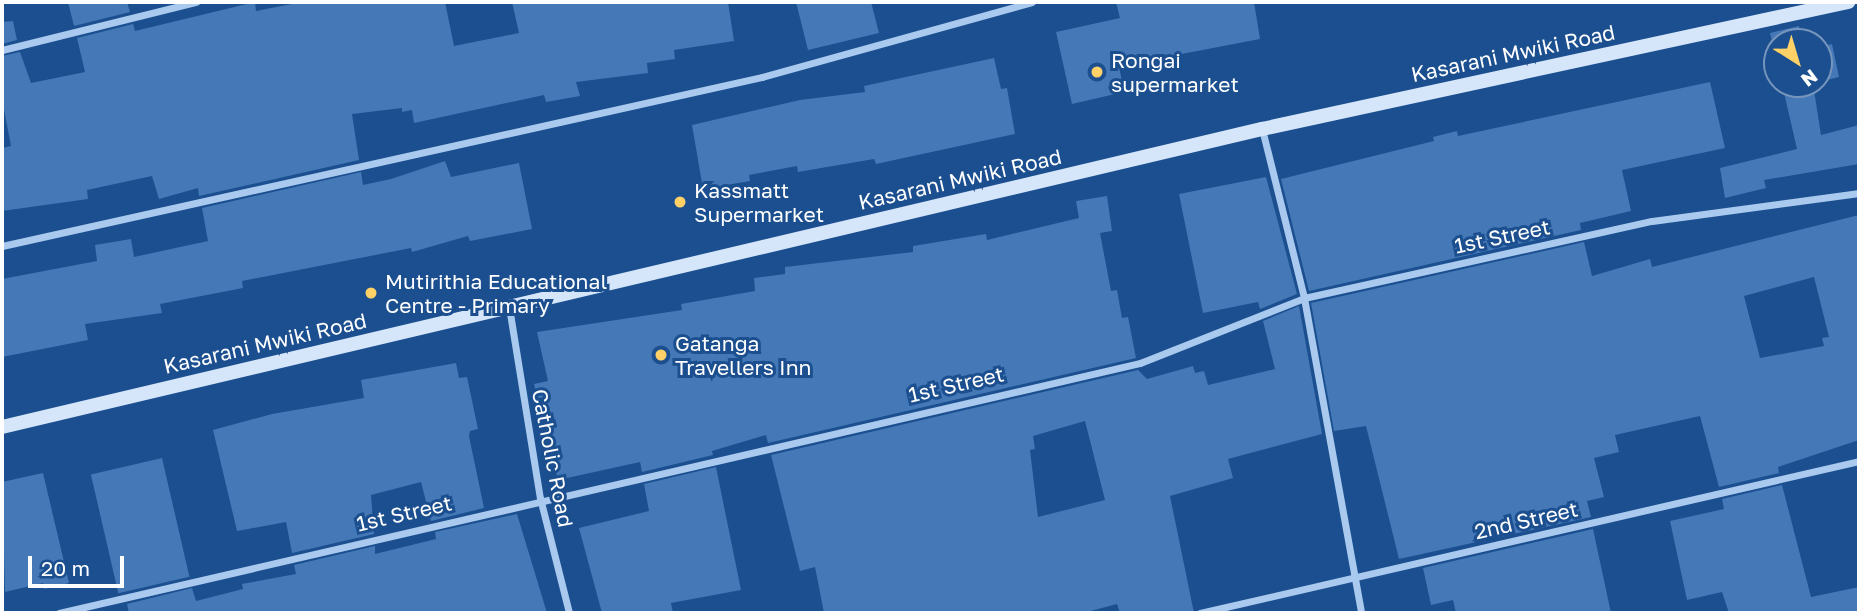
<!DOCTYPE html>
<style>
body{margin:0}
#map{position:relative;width:1861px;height:615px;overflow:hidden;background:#1b4f8f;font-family:"Golos Text",sans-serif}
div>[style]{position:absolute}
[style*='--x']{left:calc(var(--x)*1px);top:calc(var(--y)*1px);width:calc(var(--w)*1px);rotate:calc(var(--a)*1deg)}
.building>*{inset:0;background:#4478b7;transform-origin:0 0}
.minor>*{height:7px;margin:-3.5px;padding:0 3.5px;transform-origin:3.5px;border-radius:3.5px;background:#a9c9ee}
.secondary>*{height:14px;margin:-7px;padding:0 7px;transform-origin:7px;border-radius:7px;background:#d6e6fa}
.dots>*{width:19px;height:19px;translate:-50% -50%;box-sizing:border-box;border:4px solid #1b4f8f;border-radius:50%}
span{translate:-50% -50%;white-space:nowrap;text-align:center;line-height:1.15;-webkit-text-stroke:6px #1b4f8f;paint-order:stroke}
.street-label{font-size:21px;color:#fff}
.poi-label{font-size:21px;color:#fff}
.left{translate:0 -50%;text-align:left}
.frame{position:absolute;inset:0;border:4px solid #fff;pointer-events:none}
.north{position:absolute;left:1763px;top:28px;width:70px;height:70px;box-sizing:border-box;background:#1b4f8f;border:2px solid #7695bc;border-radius:50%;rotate:143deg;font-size:19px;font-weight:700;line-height:28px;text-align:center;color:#fff}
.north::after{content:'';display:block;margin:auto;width:24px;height:32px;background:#ffd166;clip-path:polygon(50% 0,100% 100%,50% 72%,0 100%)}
.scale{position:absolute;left:28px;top:556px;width:96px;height:32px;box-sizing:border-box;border:4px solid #fff;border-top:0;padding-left:9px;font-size:21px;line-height:24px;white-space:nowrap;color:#fff;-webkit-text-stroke:5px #1b4f8f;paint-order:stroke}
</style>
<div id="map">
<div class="building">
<div style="clip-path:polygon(68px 2px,127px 2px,130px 12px,74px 26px)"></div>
<div style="clip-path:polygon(255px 2px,256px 11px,302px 2px,445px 2px,454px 46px,519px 33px,512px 2px,728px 2px,734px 41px,674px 50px,675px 59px,647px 63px,648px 73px,576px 82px,580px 96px,546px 102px,544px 95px,414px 123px,412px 110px,402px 112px,402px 108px,352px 114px,359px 160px,199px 196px,198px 188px,159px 199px,152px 176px,87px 190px,88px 199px,2px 211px,2px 148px,11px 146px,2px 99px,2px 56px,20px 52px,31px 83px,85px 72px,77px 38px,133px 24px,135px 31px)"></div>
<div style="clip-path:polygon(796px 2px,871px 2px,879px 33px,808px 50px)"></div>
<div style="clip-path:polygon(1116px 2px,1254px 2px,1260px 39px,1119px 66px,1124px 92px,1072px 104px,1056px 32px,1120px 18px)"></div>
<div style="clip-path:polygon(13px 21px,17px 40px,2px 44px,2px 22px)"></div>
<div style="clip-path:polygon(1799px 26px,1802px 42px,1777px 42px,1777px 62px,1770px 33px)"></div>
<div style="clip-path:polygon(1832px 44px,1839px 77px,1819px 82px,1819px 47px)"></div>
<div style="clip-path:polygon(994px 58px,1001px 89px,1007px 88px,1015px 134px,876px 164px,874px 159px,798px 172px,797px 166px,749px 175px,750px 181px,703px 189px,692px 125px,800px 100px,865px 92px,864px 86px)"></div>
<div style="clip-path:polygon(1710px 82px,1725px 148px,1622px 170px,1631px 211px,1580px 223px,1581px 230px,1309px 291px,1281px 179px,1434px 141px,1433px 137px,1457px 131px,1458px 136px)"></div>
<div style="clip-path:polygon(1782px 84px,1813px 84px,1821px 135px,1859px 125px,1859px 164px,1764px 180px,1766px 188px,1725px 198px,1720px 168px,1797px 149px)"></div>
<div style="clip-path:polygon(445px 161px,451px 177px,519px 163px,532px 229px,470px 241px,468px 236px,412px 252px,411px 248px,242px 281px,243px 288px,160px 304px,162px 313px,85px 324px,88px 340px,2px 357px,2px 279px,97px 261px,95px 245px,131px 239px,134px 257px,208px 241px,202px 208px,361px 172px,363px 185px,391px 179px)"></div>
<div style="clip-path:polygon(1266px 177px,1297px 294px,1260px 309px,1258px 302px,1203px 313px,1179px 194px)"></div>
<div style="clip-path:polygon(1107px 196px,1112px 231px,1100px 233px,1111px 291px,1117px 290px,1122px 318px,1128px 317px,1136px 358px,768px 443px,766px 435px,712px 451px,713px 455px,642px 472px,640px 462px,558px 480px,534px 384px,548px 381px,537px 332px,682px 310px,681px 304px,755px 291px,754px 278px,785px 274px,785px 267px,913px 252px,913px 246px,986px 234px,987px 240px,1079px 218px,1076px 201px)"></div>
<div style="clip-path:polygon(evenodd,1859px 215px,1859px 440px,1778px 467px,1779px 473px,1719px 487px,1700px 416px,1615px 435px,1619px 452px,1594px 458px,1604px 497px,1587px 501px,1591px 517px,1399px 559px,1366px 426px,1334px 431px,1311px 303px,1584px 242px,1592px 276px,1650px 259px,1652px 267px,1859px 215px,1814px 277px,1829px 337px,1822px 338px,1824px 346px,1760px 358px,1744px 296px,1814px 277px)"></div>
<div style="clip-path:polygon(evenodd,1299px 306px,1322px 434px,1228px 459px,1233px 478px,1170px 496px,1194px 613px,1120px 613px,1117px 604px,1083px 613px,824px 613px,815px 567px,800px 571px,771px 455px,1138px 370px,1147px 379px,1193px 366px,1195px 373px,1204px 371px,1208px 385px,1275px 369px,1263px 321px,1299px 306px,1085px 421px,1105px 500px,1038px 517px,1030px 450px,1035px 449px,1033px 436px,1085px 421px)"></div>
<div style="clip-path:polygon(456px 363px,459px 378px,467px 377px,478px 429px,470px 431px,469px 436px,484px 508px,431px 521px,421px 482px,371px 495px,374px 534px,292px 553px,286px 522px,237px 531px,213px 430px,272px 414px,364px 398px,361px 380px)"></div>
<div style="left:162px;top:458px;width:122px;height:73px;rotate:77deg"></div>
<div style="clip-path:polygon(716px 467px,741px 590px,671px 603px,673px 613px,602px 613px,579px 528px,649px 511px,644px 484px)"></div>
<div style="clip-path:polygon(43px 473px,69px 583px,44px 589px,43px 583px,5px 592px,2px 482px)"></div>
<div style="clip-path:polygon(1782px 485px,1811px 597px,1859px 587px,1859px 613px,1729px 613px,1722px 592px,1687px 600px,1670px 521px,1724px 509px,1722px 499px)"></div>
<div style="clip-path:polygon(517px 514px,547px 613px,129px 613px,127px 604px,192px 588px,196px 601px,243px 589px,242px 584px,296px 574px,294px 565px,375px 546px,375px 554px,436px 539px,435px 532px)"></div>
<div style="clip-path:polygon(1593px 529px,1611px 613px,1456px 613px,1453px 600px,1431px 605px,1423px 568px)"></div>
</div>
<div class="minor">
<div style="--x:2;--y:50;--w:200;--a:-13.9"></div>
<div style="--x:1262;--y:129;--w:174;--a:76"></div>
<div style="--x:1304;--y:298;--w:320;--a:79.7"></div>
<div style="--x:2;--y:246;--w:779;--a:-12.54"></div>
<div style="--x:762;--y:77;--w:280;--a:-15.5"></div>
<div style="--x:509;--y:307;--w:193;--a:80.8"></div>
<div style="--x:540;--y:498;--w:119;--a:75.8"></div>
<div style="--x:59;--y:613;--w:1110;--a:-13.02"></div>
<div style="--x:1140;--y:363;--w:176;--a:-21.6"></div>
<div style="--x:1304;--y:298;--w:356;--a:-12.5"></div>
<div style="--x:1652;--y:221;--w:209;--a:-7.7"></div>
<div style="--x:1200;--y:613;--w:676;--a:-12.99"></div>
</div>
<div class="secondary">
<div style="--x:2;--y:427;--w:1295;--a:-13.31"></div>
<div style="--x:1262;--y:129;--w:600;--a:-12.23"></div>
</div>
<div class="dots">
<div style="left:1097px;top:72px;background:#ffd166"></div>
<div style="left:680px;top:202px;background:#ffd166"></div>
<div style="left:371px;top:293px;background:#ffd166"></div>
<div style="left:661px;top:355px;background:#ffd166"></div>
</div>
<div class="street-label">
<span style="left:1513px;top:53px;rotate:-12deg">Kasarani Mwiki Road</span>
<span style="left:960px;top:179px;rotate:-13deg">Kasarani Mwiki Road</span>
<span style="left:1502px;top:236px;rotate:-12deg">1st Street</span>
<span style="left:265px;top:343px;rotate:-13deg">Kasarani Mwiki Road</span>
<span style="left:956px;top:384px;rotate:-13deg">1st Street</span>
<span style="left:553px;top:458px;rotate:79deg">Catholic Road</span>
<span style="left:404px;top:513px;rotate:-13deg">1st Street</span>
<span style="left:1526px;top:520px;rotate:-13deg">2nd Street</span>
</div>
<div class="poi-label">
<span class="left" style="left:1111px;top:72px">Rongai<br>supermarket</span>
<span class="left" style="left:694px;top:202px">Kassmatt<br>Supermarket</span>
<span class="left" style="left:385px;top:293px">Mutirithia Educational<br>Centre - Primary</span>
<span class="left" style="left:675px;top:355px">Gatanga<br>Travellers Inn</span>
</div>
<div class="frame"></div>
<div class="north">N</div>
<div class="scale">20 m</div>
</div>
